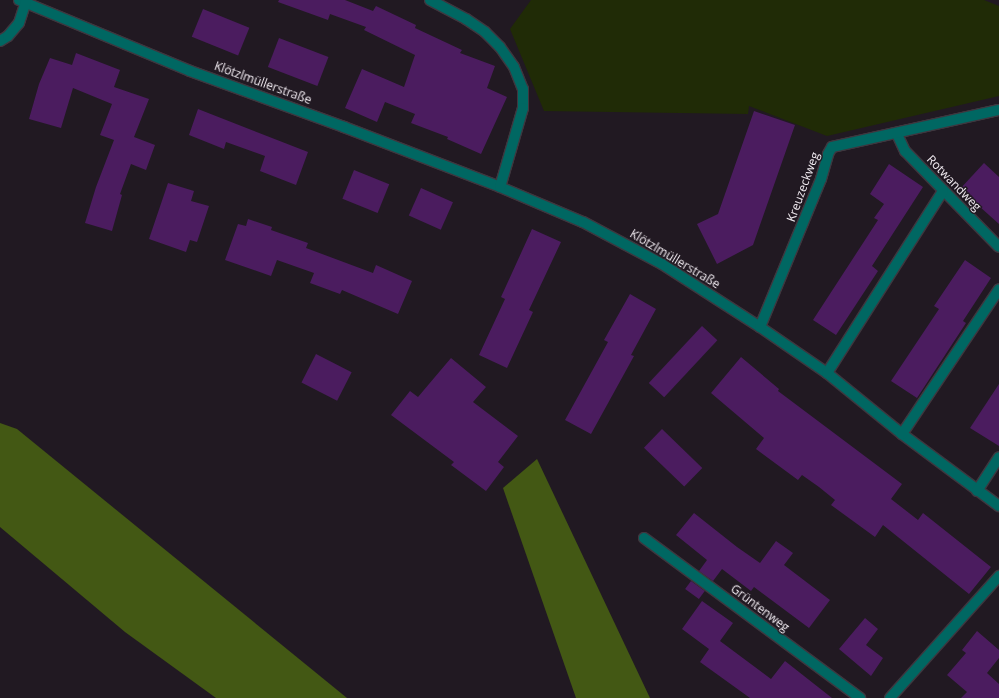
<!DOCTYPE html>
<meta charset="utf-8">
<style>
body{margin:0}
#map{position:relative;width:999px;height:698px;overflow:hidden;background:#211922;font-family:"Open Sans",sans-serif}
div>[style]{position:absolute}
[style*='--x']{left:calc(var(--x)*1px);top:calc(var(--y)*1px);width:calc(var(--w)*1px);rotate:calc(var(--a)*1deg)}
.green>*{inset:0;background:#202b06}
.forest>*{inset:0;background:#435814}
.building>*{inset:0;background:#4b1c5f;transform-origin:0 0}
.roads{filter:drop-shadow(1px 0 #3e373f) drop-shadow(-1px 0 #3e373f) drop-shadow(0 1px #3e373f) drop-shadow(0 -1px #3e373f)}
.minor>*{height:10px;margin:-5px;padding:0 5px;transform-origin:5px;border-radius:5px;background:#006762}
span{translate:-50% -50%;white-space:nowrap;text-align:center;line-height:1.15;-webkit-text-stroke:3px #211922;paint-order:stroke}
.street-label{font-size:12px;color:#f2ecf2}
</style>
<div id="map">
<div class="green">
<div style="clip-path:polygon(531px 0,984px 0,999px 6px,999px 96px,827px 136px,749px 106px,748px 114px,544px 111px,510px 29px)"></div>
</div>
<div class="forest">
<div style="clip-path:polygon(0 423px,17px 429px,347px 698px,216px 698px,125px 632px,0 527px)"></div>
<div style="clip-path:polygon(537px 459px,650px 698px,576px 698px,503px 488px)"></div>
</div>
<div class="building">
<div style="clip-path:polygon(279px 0,345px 0,373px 11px,376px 6px,416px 25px,415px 28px,462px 50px,460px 53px,495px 66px,487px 88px,507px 97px,481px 154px,447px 139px,448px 137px,411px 123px,415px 114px,385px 102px,377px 122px,345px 108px,362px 69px,404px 87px,415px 55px,364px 30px,366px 27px,330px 14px,328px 20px,278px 2px)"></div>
<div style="left:203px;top:9px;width:50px;height:30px;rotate:22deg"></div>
<div style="left:279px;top:38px;width:53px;height:31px;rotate:21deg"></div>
<div style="clip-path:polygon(76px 53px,120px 70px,114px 87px,149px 99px,134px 137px,155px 145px,146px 170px,131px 164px,120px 194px,122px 195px,112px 231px,85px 223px,96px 187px,114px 140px,100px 135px,112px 104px,73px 88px,61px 128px,29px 119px,39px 84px,50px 58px,72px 65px)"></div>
<div style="clip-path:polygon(198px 109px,308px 152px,296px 185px,260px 171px,265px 156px,226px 142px,224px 149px,189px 135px)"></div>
<div style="clip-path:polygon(754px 111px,795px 125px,753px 245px,717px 264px,697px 224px,718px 214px)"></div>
<div style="clip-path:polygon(984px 163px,999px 177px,999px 224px,960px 189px)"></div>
<div style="clip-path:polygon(889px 164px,923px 187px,872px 266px,878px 271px,836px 335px,813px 320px,878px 220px,874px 218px,884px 204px,870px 194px)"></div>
<div style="left:354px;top:170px;width:38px;height:31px;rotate:22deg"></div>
<div style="clip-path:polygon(168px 183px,194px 191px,191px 201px,209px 206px,197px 242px,190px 240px,186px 252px,149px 239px)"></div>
<div style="left:421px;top:188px;width:35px;height:30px;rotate:24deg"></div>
<div style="clip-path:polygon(248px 219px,272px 227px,271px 230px,308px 243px,306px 248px,373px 273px,376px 265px,412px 281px,398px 314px,342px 290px,340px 294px,310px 283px,314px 273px,277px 260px,271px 276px,225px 260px,238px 224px,246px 226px)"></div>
<div style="clip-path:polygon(532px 229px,561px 242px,529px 310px,533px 312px,507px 368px,479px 355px,505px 299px,501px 297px)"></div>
<div style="clip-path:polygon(965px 260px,991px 278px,963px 321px,966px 323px,917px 398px,891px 381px,939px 309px,934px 306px)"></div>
<div style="clip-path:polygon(630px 294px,656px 309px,631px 355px,634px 356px,591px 434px,565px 420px,608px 342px,604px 340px)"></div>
<div style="left:702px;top:326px;width:21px;height:78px;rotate:43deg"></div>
<div style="left:316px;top:354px;width:40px;height:32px;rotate:27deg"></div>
<div style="clip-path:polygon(741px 357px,779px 389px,778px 391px,902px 484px,891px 499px,918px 520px,923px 513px,991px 567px,969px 594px,883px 525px,875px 537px,831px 505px,835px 500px,819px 487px,802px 475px,798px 480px,756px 449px,764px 438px,711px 393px)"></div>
<div style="clip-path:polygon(451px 358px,486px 387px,473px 402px,518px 436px,498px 462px,504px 467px,486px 491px,451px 465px,454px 462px,391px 415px,410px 391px,418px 397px)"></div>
<div style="clip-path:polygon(999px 384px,999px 446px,970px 428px)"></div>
<div style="left:662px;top:429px;width:56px;height:26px;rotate:44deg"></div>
<div style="clip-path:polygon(694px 513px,737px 547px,760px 563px,776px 541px,793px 553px,784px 565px,830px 600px,809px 628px,754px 587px,751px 591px,722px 569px,713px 581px,699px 571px,707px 560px,676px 535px)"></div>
<div style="left:691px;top:581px;width:17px;height:10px;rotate:36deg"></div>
<div style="clip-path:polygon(702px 601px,733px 623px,720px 641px,771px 679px,785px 661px,832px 698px,750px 698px,700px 662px,709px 649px,682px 629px)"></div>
<div style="clip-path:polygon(865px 618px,878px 629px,866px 645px,883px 658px,871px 676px,839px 649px)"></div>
<div style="clip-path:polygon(977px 631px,999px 650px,999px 658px,987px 673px,999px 684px,999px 698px,961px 698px,967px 692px,947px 675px,966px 653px,962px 650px)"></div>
</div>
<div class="roads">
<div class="minor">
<div style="--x:19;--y:0;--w:185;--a:22.5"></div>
<div style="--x:190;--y:71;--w:164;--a:20"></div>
<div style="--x:344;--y:127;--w:167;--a:21"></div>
<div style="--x:500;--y:187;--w:90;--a:22.9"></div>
<div style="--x:583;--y:222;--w:89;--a:28"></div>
<div style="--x:662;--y:264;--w:117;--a:32.7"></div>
<div style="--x:760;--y:327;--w:81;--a:34.5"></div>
<div style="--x:827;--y:373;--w:97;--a:39.1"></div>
<div style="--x:902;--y:434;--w:121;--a:36.6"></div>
<div style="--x:430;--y:0;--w:41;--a:27.8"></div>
<div style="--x:466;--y:19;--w:23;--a:34"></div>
<div style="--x:485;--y:32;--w:21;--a:45"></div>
<div style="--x:500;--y:47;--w:24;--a:55"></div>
<div style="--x:514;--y:67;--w:24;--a:68"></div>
<div style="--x:523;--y:89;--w:19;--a:90"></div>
<div style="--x:523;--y:108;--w:82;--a:106.2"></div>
<div style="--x:0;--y:41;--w:9;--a:-32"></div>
<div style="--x:8;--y:36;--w:17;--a:-50"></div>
<div style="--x:19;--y:23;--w:22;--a:-72"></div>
<div style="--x:897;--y:134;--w:19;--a:65"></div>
<div style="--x:905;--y:151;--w:134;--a:45.6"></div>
<div style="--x:760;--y:327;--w:160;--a:-67.6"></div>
<div style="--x:821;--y:179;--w:26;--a:-74"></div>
<div style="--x:828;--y:154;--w:8;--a:-60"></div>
<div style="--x:832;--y:147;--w:171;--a:-12.5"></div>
<div style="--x:827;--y:373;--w:216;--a:-57.5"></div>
<div style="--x:902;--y:434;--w:174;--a:-56.2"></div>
<div style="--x:977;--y:491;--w:40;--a:-57.1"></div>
<div style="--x:644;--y:538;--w:269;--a:36.5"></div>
<div style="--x:890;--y:698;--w:164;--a:-48.2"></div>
</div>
</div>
<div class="street-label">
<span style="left:263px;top:83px;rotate:20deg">Klötzlmüllerstraße</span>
<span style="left:954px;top:183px;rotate:46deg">Rotwandweg</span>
<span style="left:803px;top:187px;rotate:-70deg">Kreuzeckweg</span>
<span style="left:675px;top:259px;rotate:31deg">Klötzlmüllerstraße</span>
<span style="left:760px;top:608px;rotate:37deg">Grüntenweg</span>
</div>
</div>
